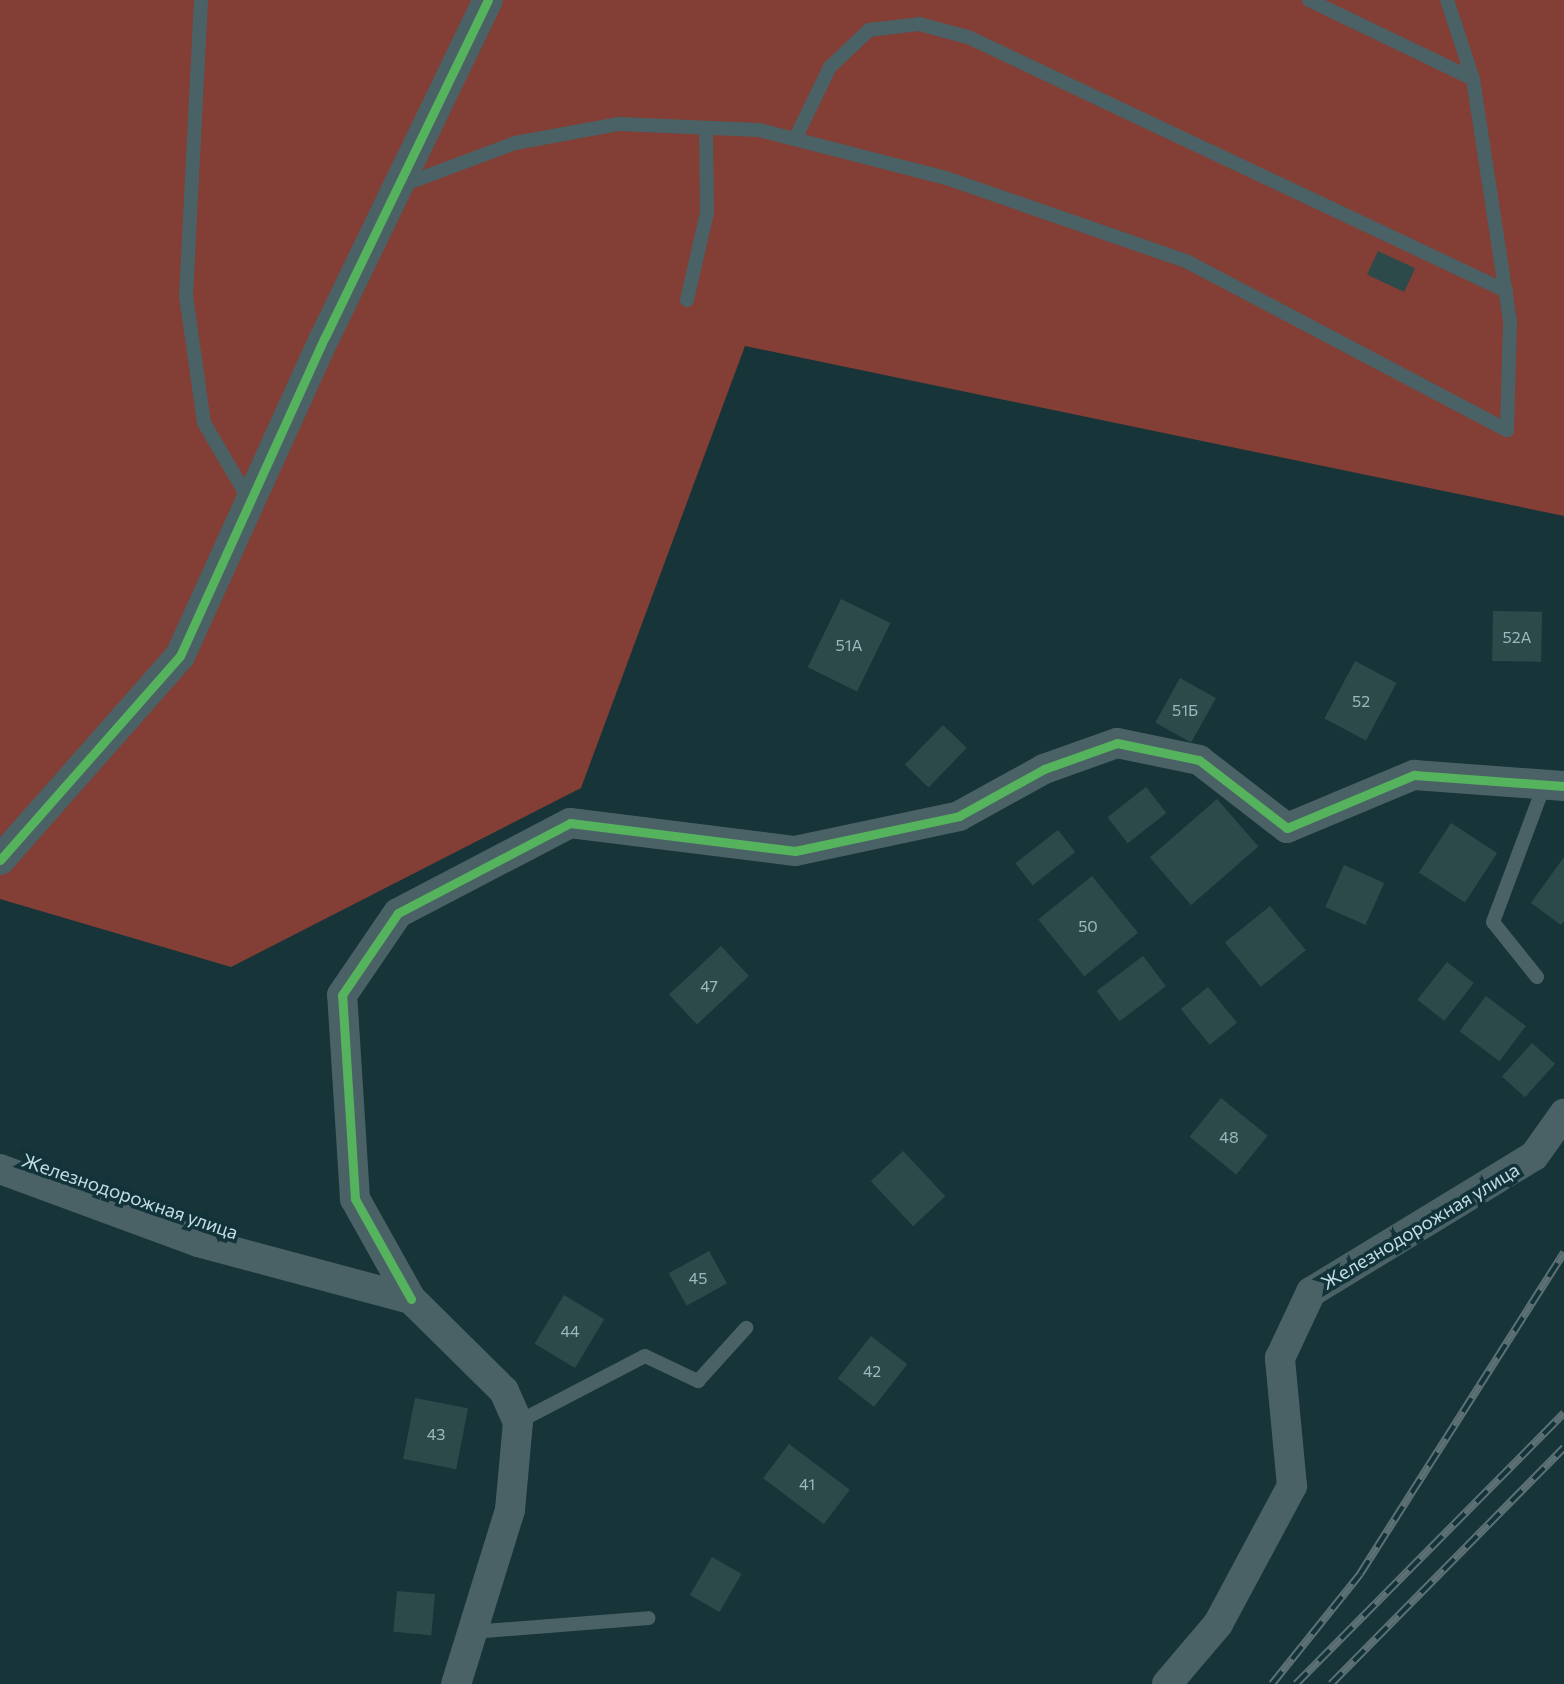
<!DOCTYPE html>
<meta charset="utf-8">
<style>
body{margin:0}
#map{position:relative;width:1564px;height:1684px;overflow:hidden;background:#173439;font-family:Commissioner,sans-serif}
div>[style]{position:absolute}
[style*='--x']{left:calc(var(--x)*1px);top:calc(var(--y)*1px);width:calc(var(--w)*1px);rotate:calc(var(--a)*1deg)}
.green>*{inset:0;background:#833e35}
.building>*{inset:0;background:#2d4a4b;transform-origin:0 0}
.lane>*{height:14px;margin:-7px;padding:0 7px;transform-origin:7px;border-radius:7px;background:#4a6266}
.street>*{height:30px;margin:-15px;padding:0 15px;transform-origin:15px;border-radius:15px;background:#4a6266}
.rail>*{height:8px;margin-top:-4px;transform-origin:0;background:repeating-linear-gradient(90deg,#113339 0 16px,#5d7175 0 32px);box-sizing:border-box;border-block:2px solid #5d7175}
.cycleway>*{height:9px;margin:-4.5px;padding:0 4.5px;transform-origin:4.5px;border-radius:4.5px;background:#56b35d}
span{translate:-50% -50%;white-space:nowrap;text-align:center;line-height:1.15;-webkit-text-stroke:7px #113339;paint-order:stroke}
.number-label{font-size:16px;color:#9bbabe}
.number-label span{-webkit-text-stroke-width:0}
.street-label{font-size:19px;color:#c0dfe4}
</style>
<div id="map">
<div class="green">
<div style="clip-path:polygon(0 0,1564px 0,1564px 516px,745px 346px,581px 788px,231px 967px,0 899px)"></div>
</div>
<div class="building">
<div style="left:1378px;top:251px;width:41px;height:26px;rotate:25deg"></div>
<div style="left:841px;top:599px;width:55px;height:76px;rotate:26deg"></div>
<div style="left:1493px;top:611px;width:49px;height:50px;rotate:1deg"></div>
<div style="left:1355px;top:661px;width:47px;height:65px;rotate:28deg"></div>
<div style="left:1180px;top:678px;width:41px;height:51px;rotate:29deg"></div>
<div style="left:943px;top:725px;width:33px;height:55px;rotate:44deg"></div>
<div style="left:1146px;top:787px;width:33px;height:49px;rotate:52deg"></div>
<div style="left:1217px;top:799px;width:63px;height:89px;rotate:49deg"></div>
<div style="left:1451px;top:823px;width:55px;height:59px;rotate:33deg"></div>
<div style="left:1058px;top:830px;width:28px;height:54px;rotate:52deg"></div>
<div style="clip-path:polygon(1564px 857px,1564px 921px,1561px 925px,1531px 903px)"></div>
<div style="left:1344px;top:865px;width:44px;height:46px;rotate:24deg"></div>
<div style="left:1092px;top:876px;width:73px;height:69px;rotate:51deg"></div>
<div style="left:1270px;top:906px;width:57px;height:58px;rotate:51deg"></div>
<div style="left:721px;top:946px;width:41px;height:71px;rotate:47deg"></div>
<div style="left:1143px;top:956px;width:38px;height:58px;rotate:53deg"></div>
<div style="left:1447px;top:962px;width:34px;height:48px;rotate:38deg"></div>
<div style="left:1208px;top:987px;width:46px;height:35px;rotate:51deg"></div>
<div style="left:1486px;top:996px;width:50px;height:44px;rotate:37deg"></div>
<div style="left:1532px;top:1043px;width:31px;height:45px;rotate:42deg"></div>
<div style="left:1221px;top:1098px;width:60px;height:50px;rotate:39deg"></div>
<div style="left:903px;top:1151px;width:62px;height:44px;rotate:47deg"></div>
<div style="left:709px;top:1251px;width:37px;height:46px;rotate:61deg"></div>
<div style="left:564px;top:1295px;width:47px;height:57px;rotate:31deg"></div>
<div style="left:871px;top:1336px;width:46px;height:54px;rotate:38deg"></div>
<div style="left:415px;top:1398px;width:54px;height:62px;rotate:11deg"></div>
<div style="left:789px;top:1444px;width:76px;height:43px;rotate:37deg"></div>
<div style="left:712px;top:1557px;width:34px;height:44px;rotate:30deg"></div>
<div style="left:397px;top:1591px;width:38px;height:41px;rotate:5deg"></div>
</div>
<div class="lane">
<div style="--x:201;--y:0;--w:296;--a:92.9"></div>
<div style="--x:186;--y:296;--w:128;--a:81.9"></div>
<div style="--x:204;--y:423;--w:91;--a:59.5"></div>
<div style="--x:1309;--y:0;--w:182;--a:25.7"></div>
<div style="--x:795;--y:139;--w:80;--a:-64.1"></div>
<div style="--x:830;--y:67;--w:54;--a:-43.5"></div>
<div style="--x:869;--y:30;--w:50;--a:-6.8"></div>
<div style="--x:919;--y:24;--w:51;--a:14.9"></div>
<div style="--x:968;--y:37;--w:595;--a:25.27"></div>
<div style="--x:400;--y:186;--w:123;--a:-20.5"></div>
<div style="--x:515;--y:143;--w:106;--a:-10.4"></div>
<div style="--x:619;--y:124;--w:140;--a:2.5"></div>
<div style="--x:759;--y:130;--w:193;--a:14.4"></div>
<div style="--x:946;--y:178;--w:254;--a:19.1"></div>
<div style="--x:1186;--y:261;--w:363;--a:27.8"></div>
<div style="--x:1507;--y:430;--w:109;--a:-88.4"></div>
<div style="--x:1510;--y:321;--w:245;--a:-98.7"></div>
<div style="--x:1473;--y:79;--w:83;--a:-108.2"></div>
<div style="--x:687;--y:300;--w:89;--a:-77.1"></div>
<div style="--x:707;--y:213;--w:85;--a:-90.7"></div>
<div style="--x:1537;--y:977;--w:70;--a:-128.7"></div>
<div style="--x:1493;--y:922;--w:148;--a:-69.5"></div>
<div style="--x:518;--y:1422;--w:143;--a:-27.5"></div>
<div style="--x:645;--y:1356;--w:59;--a:25.3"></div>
<div style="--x:698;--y:1381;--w:72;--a:-47.8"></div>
<div style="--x:472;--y:1632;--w:177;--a:-4.5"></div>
</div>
<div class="street">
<div style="--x:0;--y:860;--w:272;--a:-48.6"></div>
<div style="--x:180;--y:656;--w:350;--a:-65.6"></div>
<div style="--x:325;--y:337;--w:374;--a:-64.2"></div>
<div style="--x:0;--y:1169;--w:211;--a:20.2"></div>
<div style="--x:198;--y:1242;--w:220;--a:15"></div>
<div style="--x:411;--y:1299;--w:131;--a:44.7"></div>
<div style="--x:504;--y:1391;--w:34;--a:66"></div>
<div style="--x:518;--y:1422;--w:88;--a:95.2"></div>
<div style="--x:510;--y:1510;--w:182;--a:107.2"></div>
<div style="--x:411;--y:1299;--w:115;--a:-119.2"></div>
<div style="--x:355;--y:1199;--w:204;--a:-93.6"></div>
<div style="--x:342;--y:995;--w:99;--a:-55.7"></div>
<div style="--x:398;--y:913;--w:194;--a:-27.6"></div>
<div style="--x:570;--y:823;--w:227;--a:7.1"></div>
<div style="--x:795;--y:851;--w:168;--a:-12"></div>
<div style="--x:959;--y:816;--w:97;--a:-28.9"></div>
<div style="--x:1044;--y:769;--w:77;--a:-19.6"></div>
<div style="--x:1117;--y:743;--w:84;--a:11.7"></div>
<div style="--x:1199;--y:760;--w:111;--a:37.7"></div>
<div style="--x:1287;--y:828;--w:138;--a:-22.7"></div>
<div style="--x:1414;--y:775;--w:150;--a:4.2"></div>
<div style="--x:1167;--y:1684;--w:79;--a:-49.6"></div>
<div style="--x:1218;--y:1624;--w:157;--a:-61.8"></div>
<div style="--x:1292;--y:1486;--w:129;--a:-95.4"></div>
<div style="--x:1280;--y:1358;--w:73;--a:-64.8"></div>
<div style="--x:1311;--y:1292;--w:261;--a:-31.4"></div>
<div style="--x:1534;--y:1156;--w:52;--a:-54.5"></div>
</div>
<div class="rail">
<div style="--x:1272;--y:1684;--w:141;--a:-51.3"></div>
<div style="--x:1360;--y:1574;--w:381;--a:-57.6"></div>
<div style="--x:1296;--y:1684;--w:381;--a:-45.3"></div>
<div style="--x:1331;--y:1684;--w:332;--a:-45.4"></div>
</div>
<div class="cycleway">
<div style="--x:0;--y:860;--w:272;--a:-48.6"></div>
<div style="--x:180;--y:656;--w:350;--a:-65.6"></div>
<div style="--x:325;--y:337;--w:374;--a:-64.2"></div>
<div style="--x:411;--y:1299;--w:115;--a:-119.2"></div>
<div style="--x:355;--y:1199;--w:204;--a:-93.6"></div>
<div style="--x:342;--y:995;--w:99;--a:-55.7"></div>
<div style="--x:398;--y:913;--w:194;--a:-27.6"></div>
<div style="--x:570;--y:823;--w:227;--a:7.1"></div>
<div style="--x:795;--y:851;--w:168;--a:-12"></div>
<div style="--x:959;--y:816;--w:97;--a:-28.9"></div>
<div style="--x:1044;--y:769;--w:77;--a:-19.6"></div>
<div style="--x:1117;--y:743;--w:84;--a:11.7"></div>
<div style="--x:1199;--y:760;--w:111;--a:37.7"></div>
<div style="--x:1287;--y:828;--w:138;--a:-22.7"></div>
<div style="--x:1414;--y:775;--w:150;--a:4.2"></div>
</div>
<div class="number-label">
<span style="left:1517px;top:637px">52А</span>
<span style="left:849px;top:645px">51А</span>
<span style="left:1361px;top:701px">52</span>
<span style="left:1185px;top:710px">51Б</span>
<span style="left:1088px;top:926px">50</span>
<span style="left:709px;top:986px">47</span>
<span style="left:1229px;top:1137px">48</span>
<span style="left:698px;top:1278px">45</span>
<span style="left:570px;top:1331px">44</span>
<span style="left:872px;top:1371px">42</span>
<span style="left:436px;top:1434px">43</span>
<span style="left:807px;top:1484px">41</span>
</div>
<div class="street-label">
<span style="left:130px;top:1196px;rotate:19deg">Железнодорожная улица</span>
<span style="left:1420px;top:1226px;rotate:-31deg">Железнодорожная улица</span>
</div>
</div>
